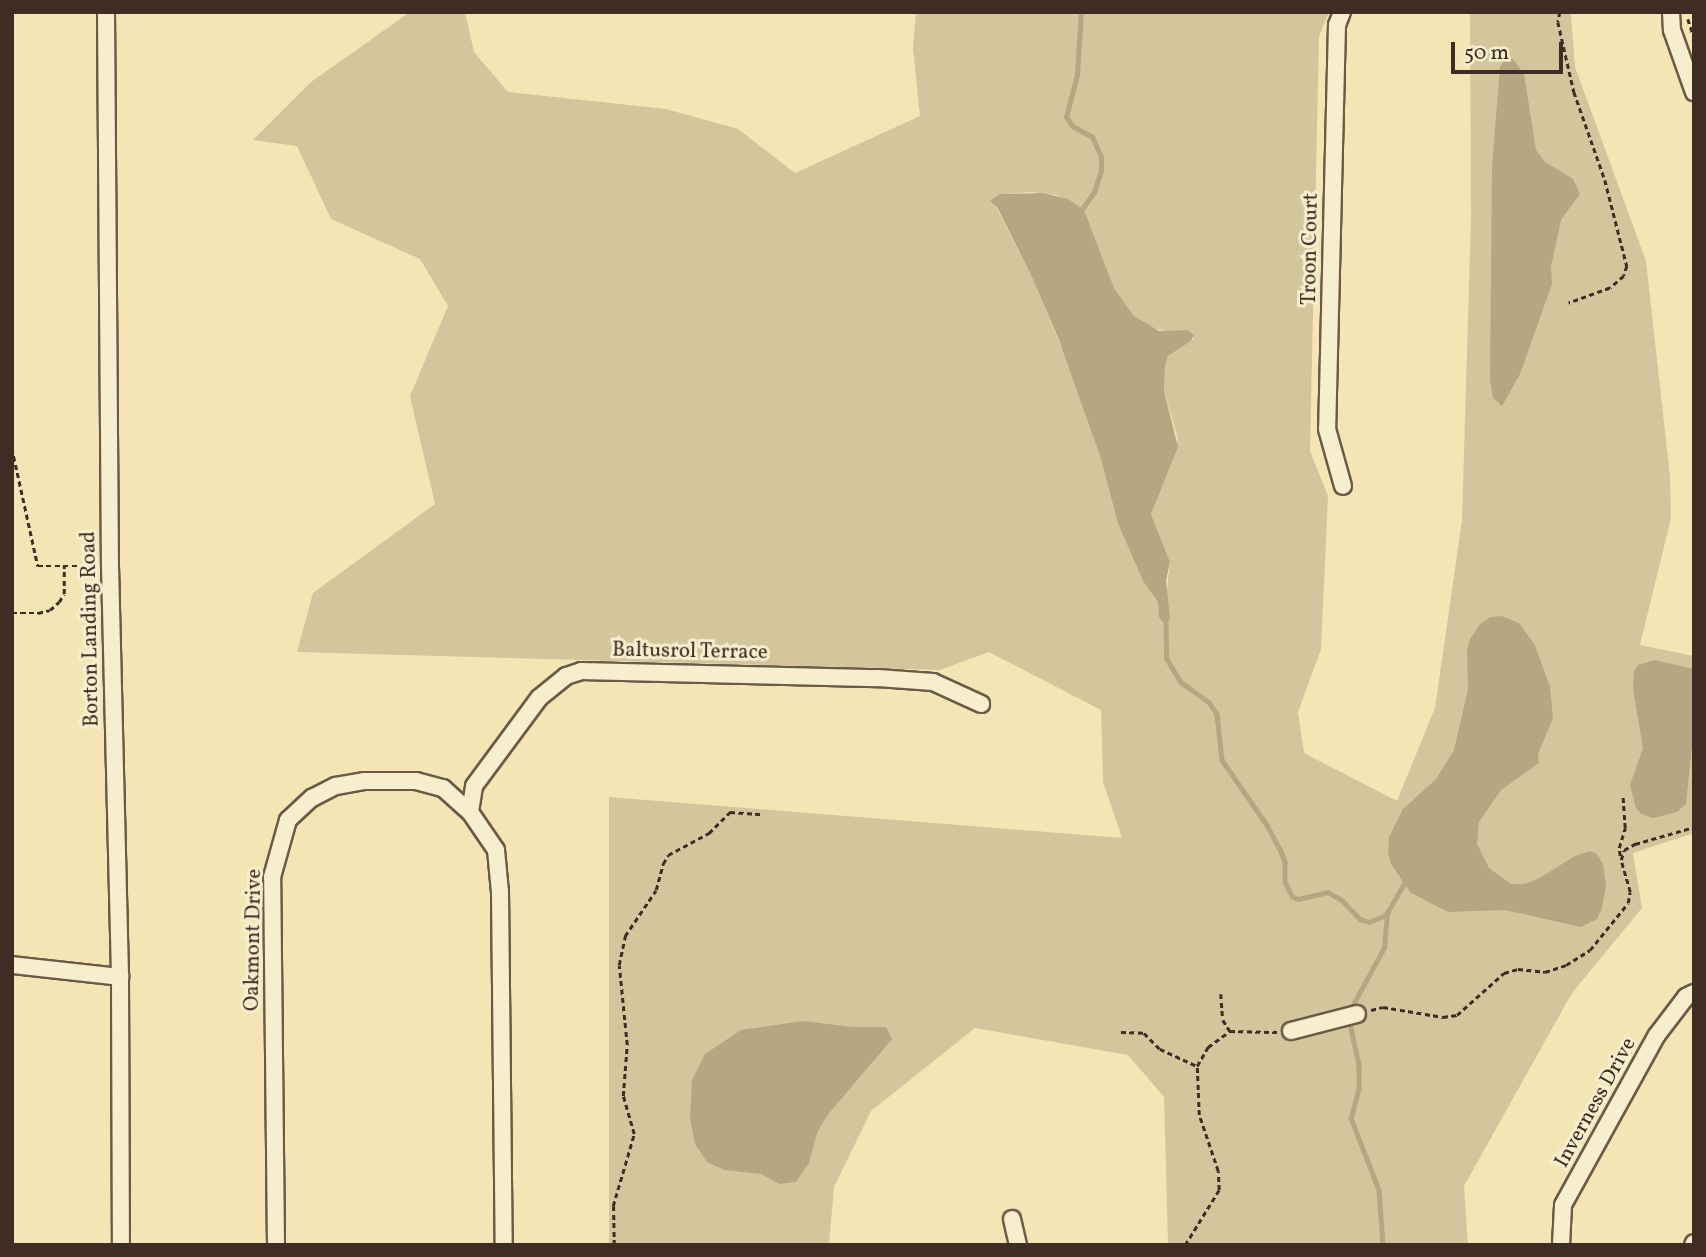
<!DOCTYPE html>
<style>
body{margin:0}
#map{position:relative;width:1706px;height:1257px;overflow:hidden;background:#f3e5b4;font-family:Vollkorn,serif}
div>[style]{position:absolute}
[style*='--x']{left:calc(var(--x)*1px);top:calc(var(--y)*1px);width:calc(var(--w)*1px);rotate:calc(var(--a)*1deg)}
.green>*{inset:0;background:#d4c69c}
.water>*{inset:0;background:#b6a683}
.stream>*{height:4.5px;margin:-2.25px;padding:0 2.25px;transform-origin:2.25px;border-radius:2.25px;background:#b6a683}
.path>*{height:2.5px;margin-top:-1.25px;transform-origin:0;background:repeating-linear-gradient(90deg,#3f2c24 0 5px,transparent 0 8.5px)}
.roads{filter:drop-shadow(2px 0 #6c5a48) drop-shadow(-2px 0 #6c5a48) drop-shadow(0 2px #6c5a48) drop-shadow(0 -2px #6c5a48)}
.minor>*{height:16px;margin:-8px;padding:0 8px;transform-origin:8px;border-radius:8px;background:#f7eece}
span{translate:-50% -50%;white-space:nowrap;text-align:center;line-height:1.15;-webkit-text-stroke:6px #f7eece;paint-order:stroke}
.street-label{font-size:21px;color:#3f2c24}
.frame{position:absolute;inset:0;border:14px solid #3f2c24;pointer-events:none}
.scale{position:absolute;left:1451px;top:42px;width:112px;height:32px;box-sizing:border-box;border:4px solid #3f2c24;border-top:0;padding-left:9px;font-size:21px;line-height:24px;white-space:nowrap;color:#3f2c24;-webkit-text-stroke:5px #f7eece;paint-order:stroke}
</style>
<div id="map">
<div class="green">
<div style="clip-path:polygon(evenodd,410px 12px,465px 12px,474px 52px,508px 92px,666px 109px,738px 129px,795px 173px,920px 116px,913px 48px,916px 12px,1329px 12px,1319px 36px,1310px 451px,1328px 496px,1321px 649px,1298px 712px,1304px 753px,1397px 801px,1435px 708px,1462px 520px,1471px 218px,1470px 12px,1580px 12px,1571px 14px,1575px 67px,1646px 261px,1670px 476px,1671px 518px,1640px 645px,1694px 656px,1694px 833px,1633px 853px,1642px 908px,1572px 993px,1464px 1186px,1468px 1245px,1168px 1245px,1164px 1097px,1128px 1055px,975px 1028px,871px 1111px,834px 1187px,829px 1245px,609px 1245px,609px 797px,1122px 838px,1103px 782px,1101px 710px,989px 652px,940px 670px,297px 652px,313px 593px,435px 504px,410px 396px,448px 306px,420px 259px,331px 219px,297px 146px,253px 140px,311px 82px,410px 12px,1031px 192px,1057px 195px,1083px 210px,1114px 288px,1134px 316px,1151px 328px,1166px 331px,1187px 330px,1194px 339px,1168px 356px,1165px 366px,1164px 391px,1178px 439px,1151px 514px,1170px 562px,1163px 625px,1158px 602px,1143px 581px,1118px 524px,1100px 456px,1071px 370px,1030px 273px,994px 203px,1000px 194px,1031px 192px)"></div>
</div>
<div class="water">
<div style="clip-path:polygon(1513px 59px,1524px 74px,1536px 150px,1545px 162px,1573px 179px,1580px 194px,1561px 220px,1551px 267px,1552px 284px,1520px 374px,1502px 406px,1493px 398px,1490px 381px,1492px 167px,1500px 67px,1503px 62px)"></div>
<div style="clip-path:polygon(1043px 193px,1068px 199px,1084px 210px,1114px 288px,1134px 316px,1159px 331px,1187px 330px,1194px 335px,1191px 341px,1168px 356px,1165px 366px,1164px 391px,1178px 447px,1151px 514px,1170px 562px,1166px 581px,1170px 618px,1165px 626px,1159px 617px,1158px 602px,1143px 581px,1118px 524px,1100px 456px,1059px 340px,1030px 273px,997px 207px,990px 201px,1000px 194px)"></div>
<div style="clip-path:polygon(1502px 616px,1519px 623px,1535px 645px,1550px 687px,1553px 718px,1538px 754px,1539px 763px,1501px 790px,1479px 822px,1477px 844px,1489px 868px,1511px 884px,1524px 884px,1538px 879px,1575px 856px,1590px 851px,1597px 854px,1603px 864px,1606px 886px,1602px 908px,1597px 919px,1581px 927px,1505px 910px,1448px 912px,1411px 893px,1391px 864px,1388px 853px,1389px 837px,1403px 809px,1436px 779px,1454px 750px,1468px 689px,1467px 650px,1470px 639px,1481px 623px,1491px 617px)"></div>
<div style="clip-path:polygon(1655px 660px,1694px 669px,1694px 725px,1686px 804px,1677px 812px,1653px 818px,1641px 814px,1636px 808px,1630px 785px,1643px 748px,1633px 689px,1634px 671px,1638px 665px)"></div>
<div style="clip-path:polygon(803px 1021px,853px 1027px,886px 1027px,892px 1039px,826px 1117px,817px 1133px,809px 1163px,796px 1182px,780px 1184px,761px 1174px,724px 1170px,707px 1162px,695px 1144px,690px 1118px,692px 1080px,705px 1054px,741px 1030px)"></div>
</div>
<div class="stream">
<div style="--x:1079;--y:213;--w:26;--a:-54"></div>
<div style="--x:1094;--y:192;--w:23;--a:-72"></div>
<div style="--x:1101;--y:170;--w:13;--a:-90"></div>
<div style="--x:1101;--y:157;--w:22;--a:-114"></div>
<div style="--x:1092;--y:137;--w:21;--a:-152"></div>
<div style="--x:1073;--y:127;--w:12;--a:-125"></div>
<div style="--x:1066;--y:117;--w:43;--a:-75.3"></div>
<div style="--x:1077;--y:75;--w:63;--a:-86.4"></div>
<div style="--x:1166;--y:620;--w:39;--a:89"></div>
<div style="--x:1167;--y:659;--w:27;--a:59"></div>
<div style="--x:1181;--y:682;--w:34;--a:36"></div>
<div style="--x:1209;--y:702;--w:14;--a:56"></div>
<div style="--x:1217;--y:714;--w:46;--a:83.8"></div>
<div style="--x:1222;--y:760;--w:79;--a:55.3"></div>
<div style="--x:1267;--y:825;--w:30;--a:62"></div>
<div style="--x:1281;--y:851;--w:12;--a:70"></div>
<div style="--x:1285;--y:862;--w:20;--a:90"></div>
<div style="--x:1285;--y:882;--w:16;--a:63"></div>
<div style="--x:1292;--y:896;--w:7;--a:27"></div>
<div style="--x:1298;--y:899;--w:31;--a:-13"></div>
<div style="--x:1328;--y:892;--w:17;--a:31"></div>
<div style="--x:1343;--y:901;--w:25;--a:47"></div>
<div style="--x:1360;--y:919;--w:9;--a:18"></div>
<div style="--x:1369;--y:922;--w:18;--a:-22"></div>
<div style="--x:1386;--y:915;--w:40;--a:-60.3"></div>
<div style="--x:1350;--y:1010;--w:71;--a:-61.3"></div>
<div style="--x:1384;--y:948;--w:35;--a:-85"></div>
<div style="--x:1349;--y:1019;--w:47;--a:77.7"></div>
<div style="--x:1359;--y:1065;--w:24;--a:90"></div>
<div style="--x:1359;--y:1089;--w:30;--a:105"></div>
<div style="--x:1351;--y:1118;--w:77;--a:68.7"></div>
<div style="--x:1379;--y:1190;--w:55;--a:85.8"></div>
</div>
<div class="path">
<div style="--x:1560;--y:12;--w:10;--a:101"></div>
<div style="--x:1558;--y:22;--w:72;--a:77.1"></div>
<div style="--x:1574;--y:92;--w:93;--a:70.6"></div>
<div style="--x:1605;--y:180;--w:89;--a:75.7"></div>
<div style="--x:1627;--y:266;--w:10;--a:107"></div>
<div style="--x:1624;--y:276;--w:18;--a:139"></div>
<div style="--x:1610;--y:288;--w:44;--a:159.9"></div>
<div style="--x:1688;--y:19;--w:20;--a:72"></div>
<div style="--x:12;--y:448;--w:121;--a:77.6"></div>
<div style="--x:38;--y:566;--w:58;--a:0"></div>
<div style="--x:12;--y:613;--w:26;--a:0"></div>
<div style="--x:38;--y:613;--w:12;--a:-14"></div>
<div style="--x:50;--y:610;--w:12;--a:-42"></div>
<div style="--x:59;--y:602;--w:9;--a:-58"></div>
<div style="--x:64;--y:594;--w:28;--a:-90"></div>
<div style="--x:1620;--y:856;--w:8;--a:-97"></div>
<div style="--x:1619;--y:848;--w:21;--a:-73"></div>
<div style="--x:1625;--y:828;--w:32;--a:-94"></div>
<div style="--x:1221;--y:994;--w:26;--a:86"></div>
<div style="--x:1223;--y:1020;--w:13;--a:58"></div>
<div style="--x:1230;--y:1031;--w:47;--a:1.2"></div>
<div style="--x:1371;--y:1010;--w:12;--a:-14"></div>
<div style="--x:1383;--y:1007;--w:61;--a:9.5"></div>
<div style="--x:1443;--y:1017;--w:14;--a:-8"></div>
<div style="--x:1457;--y:1015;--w:63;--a:-41.8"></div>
<div style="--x:1504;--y:973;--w:15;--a:-16"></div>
<div style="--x:1518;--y:969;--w:27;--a:6"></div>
<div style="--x:1545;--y:972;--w:22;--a:-18"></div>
<div style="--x:1566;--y:965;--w:28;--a:-32"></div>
<div style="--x:1590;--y:950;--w:60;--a:-51"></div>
<div style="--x:1628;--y:903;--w:11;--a:-80"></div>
<div style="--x:1630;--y:892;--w:33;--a:-106"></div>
<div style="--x:1621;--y:860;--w:10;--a:-73"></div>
<div style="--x:1624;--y:850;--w:13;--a:-29"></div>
<div style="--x:1635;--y:844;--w:61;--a:-16.1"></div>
<div style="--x:1121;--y:1032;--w:23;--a:2"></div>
<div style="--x:1144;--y:1033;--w:23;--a:45"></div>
<div style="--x:1160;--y:1049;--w:41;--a:24.7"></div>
<div style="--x:614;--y:1245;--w:39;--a:-91"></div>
<div style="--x:613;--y:1206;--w:75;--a:-73.7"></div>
<div style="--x:634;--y:1134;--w:40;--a:-106"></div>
<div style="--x:623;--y:1096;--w:51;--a:-85.5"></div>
<div style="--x:627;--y:1045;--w:80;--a:-95.7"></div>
<div style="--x:619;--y:965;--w:30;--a:-78"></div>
<div style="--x:625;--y:936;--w:55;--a:-56"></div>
<div style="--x:656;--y:890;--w:27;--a:-75"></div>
<div style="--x:663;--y:864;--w:10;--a:-61"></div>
<div style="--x:668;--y:855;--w:47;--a:-28.2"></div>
<div style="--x:709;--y:833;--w:30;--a:-45"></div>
<div style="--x:730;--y:812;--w:32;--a:4"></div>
<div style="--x:1185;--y:1245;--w:65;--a:-58.3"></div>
<div style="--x:1219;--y:1190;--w:19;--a:-93"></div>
<div style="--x:1218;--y:1171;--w:59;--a:-108.7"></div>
<div style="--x:1199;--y:1115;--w:49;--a:-92.3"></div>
<div style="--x:1197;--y:1066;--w:22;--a:-60"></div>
<div style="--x:1208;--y:1047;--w:27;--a:-36"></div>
</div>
<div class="roads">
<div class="minor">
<div style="--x:106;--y:12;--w:554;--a:89.59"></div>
<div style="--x:110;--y:566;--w:411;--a:88.6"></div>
<div style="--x:120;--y:977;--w:268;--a:89.8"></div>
<div style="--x:1342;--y:12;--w:14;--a:111"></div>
<div style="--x:1337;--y:25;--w:404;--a:91.4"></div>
<div style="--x:1327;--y:429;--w:59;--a:74.3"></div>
<div style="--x:1671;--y:12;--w:18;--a:87"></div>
<div style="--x:1672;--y:30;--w:66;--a:70.5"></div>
<div style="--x:470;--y:812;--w:26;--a:-81"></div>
<div style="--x:474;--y:786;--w:109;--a:-53.5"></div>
<div style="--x:539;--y:698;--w:35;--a:-39"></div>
<div style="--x:566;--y:676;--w:16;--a:-18"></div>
<div style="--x:581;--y:671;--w:297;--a:1.4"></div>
<div style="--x:878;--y:678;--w:55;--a:4.2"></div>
<div style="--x:933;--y:682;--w:53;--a:24.6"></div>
<div style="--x:12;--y:965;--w:109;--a:6.3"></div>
<div style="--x:1291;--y:1031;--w:68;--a:-14.4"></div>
<div style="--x:1012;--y:1219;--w:27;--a:77"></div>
<div style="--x:276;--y:1245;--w:368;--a:-90.6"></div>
<div style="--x:272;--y:877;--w:59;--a:-74.3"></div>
<div style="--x:288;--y:820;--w:33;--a:-43"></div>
<div style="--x:312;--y:798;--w:27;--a:-27"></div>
<div style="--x:336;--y:786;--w:28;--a:-10"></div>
<div style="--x:364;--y:781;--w:52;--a:0"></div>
<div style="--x:416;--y:781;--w:28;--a:15"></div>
<div style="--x:443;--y:788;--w:36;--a:42"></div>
<div style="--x:470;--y:812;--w:46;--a:55.6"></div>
<div style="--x:496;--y:850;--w:42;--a:84.6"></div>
<div style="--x:500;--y:892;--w:353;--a:89.4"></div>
<div style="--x:1561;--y:1245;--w:40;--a:-87.1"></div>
<div style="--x:1563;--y:1205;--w:194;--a:-61.1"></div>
<div style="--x:1657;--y:1035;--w:48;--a:-52.7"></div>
<div style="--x:1686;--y:997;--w:9;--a:-27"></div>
<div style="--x:1693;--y:1245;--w:2;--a:-63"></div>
</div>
</div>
<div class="street-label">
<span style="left:1311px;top:249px;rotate:-89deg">Troon Court</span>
<span style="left:91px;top:629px;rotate:-91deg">Borton Landing Road</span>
<span style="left:690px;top:652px;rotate:1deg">Baltusrol Terrace</span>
<span style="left:254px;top:940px;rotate:-89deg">Oakmont Drive</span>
<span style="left:1596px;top:1103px;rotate:-61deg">Inverness Drive</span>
</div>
<div class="frame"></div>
<div class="scale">50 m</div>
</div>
